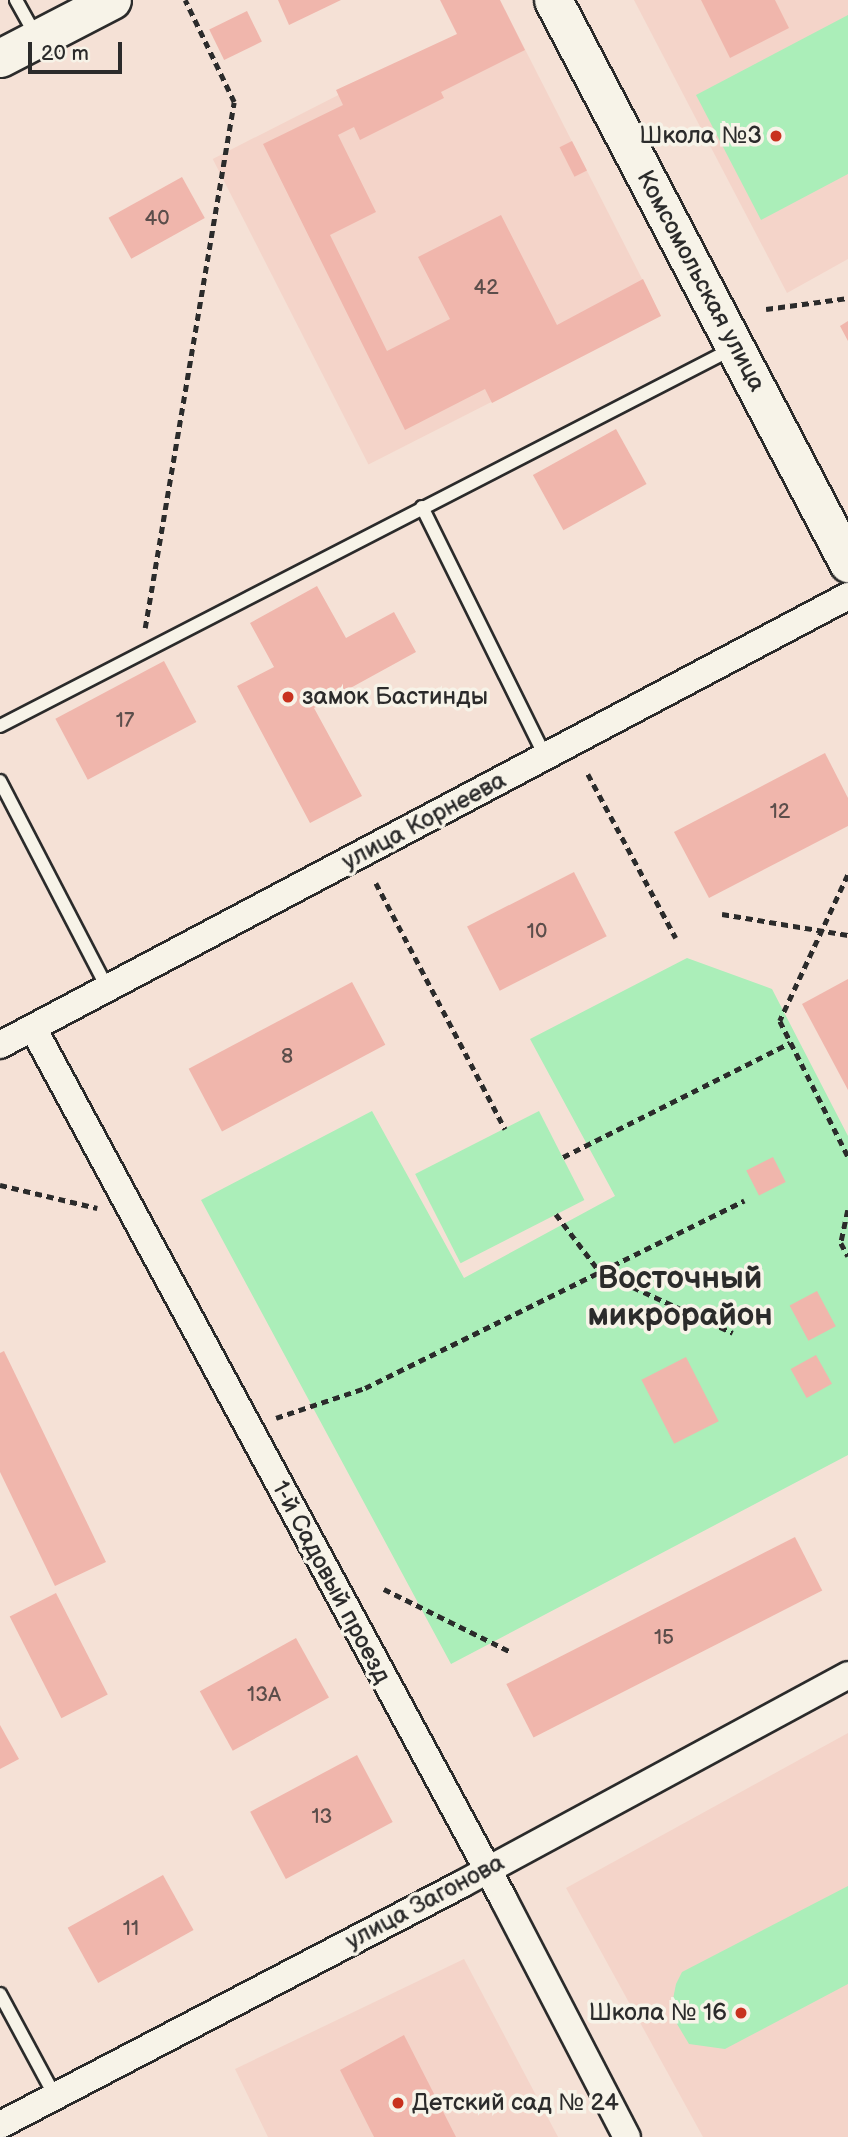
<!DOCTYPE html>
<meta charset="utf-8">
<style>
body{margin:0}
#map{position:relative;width:848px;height:2137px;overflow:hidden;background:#f5e1d6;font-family:"Balsamiq Sans",sans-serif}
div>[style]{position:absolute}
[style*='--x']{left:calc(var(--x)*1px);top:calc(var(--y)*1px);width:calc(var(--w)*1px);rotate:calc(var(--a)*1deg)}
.built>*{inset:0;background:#f4d4c9;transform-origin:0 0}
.green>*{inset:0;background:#abeeb9;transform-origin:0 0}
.building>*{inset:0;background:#f0b6ac;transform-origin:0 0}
.path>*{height:4.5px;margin-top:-2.25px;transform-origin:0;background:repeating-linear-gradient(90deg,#2b2b2b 0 7px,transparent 0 12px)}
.roads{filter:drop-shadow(2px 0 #2b2b2b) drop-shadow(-2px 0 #2b2b2b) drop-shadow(0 2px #2b2b2b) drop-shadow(0 -2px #2b2b2b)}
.lane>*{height:12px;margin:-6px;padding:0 6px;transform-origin:6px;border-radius:6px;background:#f7f3e8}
.street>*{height:26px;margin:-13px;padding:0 13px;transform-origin:13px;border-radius:13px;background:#f7f3e8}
.secondary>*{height:37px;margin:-18.5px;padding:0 18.5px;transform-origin:18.5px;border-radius:18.5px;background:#f7f3e8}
.dots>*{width:19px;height:19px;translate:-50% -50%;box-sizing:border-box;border:4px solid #f7f3e8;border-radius:50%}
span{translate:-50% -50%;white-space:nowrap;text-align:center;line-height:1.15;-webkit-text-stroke:7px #f7f3e8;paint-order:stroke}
.number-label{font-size:21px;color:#5c4e4b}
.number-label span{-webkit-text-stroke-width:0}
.poi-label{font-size:24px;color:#2b2b2b}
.right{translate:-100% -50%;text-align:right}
.left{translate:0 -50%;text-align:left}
.street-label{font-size:24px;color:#2b2b2b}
.district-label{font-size:32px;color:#2b2b2b;font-weight:700}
.scale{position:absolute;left:28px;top:42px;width:94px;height:32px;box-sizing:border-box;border:4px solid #2b2b2b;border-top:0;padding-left:9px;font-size:21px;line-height:24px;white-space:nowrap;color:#2b2b2b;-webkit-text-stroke:5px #f7f3e8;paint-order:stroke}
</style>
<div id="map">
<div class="built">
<div style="clip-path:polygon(634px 0,848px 0,848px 259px,787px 293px)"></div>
<div style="left:505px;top:10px;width:343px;height:328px;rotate:63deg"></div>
<div style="clip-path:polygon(848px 1733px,848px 2137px,703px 2137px,566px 1888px)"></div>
<div style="clip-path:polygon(464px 1959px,558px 2137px,268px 2137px,235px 2069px)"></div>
</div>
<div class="green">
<div style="clip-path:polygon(848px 15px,848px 174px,761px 220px,696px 95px)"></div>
<div style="clip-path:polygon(687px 958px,772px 989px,848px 1136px,848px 1455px,451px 1664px,201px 1200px,372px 1111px,464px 1278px,615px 1196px,530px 1039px)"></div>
<div style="left:539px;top:1111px;width:100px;height:139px;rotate:63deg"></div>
<div style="clip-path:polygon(848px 1886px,848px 1984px,725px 2049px,689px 2044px,677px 2024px,672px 2004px,676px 1984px,682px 1972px)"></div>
</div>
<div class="building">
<div style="clip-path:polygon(278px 0,341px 0,289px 25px)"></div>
<div style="clip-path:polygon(440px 0,500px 0,525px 50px,441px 92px,444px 98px,360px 140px,354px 127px,338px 135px,376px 212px,330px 235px,387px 351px,450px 319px,418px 257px,501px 215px,557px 325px,643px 279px,661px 316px,492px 403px,485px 389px,405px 430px,263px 144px,343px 105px,336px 90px,457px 34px)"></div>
<div style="clip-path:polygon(701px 0,775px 0,789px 28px,730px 58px)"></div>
<div style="left:247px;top:11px;width:34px;height:42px;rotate:64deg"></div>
<div style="left:572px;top:141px;width:33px;height:14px;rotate:63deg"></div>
<div style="left:182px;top:177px;width:47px;height:84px;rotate:61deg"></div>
<div style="clip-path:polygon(848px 321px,848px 341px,840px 326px)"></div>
<div style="left:616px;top:429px;width:63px;height:95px;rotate:61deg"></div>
<div style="clip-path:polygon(317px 586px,346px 638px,394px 612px,416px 652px,314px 708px,362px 796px,310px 823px,237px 686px,274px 667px,250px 623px)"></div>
<div style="left:164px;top:661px;width:69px;height:123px;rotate:62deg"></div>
<div style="clip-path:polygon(825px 753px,848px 798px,848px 826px,709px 898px,674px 832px)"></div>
<div style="left:574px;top:872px;width:72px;height:120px;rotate:63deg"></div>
<div style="clip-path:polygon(848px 979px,848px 1090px,802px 1004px)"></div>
<div style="left:352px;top:982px;width:71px;height:185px;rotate:62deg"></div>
<div style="left:773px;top:1157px;width:28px;height:30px;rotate:63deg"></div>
<div style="left:817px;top:1291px;width:40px;height:31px;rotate:62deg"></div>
<div style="clip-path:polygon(4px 1351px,106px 1562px,55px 1586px,0 1472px,0 1353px)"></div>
<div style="left:816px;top:1355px;width:33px;height:29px;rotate:61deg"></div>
<div style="left:686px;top:1357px;width:72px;height:50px;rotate:63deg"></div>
<div style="left:795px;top:1537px;width:60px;height:324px;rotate:63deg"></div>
<div style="left:56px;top:1593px;width:114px;height:52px;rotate:63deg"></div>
<div style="left:296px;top:1638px;width:68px;height:110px;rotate:61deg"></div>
<div style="clip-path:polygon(0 1725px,19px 1759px,0 1769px)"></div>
<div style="left:357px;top:1755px;width:76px;height:121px;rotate:62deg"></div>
<div style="left:163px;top:1875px;width:63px;height:109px;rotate:61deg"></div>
<div style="clip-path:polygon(404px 2035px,456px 2137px,374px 2137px,340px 2070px)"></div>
</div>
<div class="path">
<div style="--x:766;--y:309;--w:83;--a:-7.6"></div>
<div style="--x:145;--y:628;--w:533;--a:-80.4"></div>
<div style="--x:234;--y:102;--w:113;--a:-115.7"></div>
<div style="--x:588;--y:774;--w:186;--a:61.8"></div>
<div style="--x:848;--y:875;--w:161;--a:115"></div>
<div style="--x:780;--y:1021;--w:151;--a:63.3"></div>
<div style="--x:376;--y:883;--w:278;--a:62.3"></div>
<div style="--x:722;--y:914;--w:128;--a:9.5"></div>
<div style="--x:563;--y:1157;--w:254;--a:-26.7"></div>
<div style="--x:0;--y:1185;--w:100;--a:13.3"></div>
<div style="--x:848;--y:1210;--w:34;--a:102"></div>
<div style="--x:841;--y:1243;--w:15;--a:62"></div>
<div style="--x:556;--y:1214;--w:73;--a:52.8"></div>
<div style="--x:600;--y:1272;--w:146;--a:24.6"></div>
<div style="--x:276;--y:1418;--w:94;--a:-18.6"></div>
<div style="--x:365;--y:1388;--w:423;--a:-26.3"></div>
<div style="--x:384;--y:1589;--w:142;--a:26.4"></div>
</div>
<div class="roads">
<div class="lane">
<div style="--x:16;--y:0;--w:41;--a:60.9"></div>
<div style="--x:422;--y:507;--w:278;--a:63.7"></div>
<div style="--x:0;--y:726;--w:823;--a:-27.25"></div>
<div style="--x:0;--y:781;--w:234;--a:62.6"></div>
<div style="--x:0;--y:1994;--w:116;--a:61.7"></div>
</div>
<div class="street">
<div style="--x:33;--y:1028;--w:991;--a:61.62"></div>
<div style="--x:504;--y:1900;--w:267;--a:62.6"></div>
<div style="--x:0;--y:1045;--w:960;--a:-27.9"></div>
<div style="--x:0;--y:2125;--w:521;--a:-27.55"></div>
<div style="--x:462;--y:1884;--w:439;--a:-28.4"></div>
</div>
<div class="secondary">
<div style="--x:553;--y:0;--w:636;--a:62.35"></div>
<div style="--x:0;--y:58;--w:126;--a:-27.4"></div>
</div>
</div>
<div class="dots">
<div style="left:776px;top:136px;background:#c8321e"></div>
<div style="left:288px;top:697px;background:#c8321e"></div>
<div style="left:741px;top:2013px;background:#c8321e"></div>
<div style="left:398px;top:2103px;background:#c8321e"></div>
</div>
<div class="number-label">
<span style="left:157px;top:219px">40</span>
<span style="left:486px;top:288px">42</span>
<span style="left:125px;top:721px">17</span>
<span style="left:780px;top:812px">12</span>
<span style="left:537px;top:932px">10</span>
<span style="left:287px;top:1057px">8</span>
<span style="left:664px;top:1638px">15</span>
<span style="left:264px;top:1695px">13А</span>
<span style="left:322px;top:1817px">13</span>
<span style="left:131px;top:1929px">11</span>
</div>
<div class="poi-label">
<span class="right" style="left:762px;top:136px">Школа №3</span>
<span class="left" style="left:302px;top:697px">замок Бастинды</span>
<span class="right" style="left:727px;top:2013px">Школа № 16</span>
<span class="left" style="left:412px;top:2103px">Детский сад № 24</span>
</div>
<div class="street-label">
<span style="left:701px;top:281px;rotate:62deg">Комсомольская улица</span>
<span style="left:424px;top:821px;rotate:-28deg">улица Корнеева</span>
<span style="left:331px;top:1582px;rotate:62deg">1-й Садовый проезд</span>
<span style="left:425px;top:1902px;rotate:-28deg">улица Загонова</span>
</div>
<div class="district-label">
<span style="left:680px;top:1298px">Восточный<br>микрорайон</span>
</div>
<div class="scale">20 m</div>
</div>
